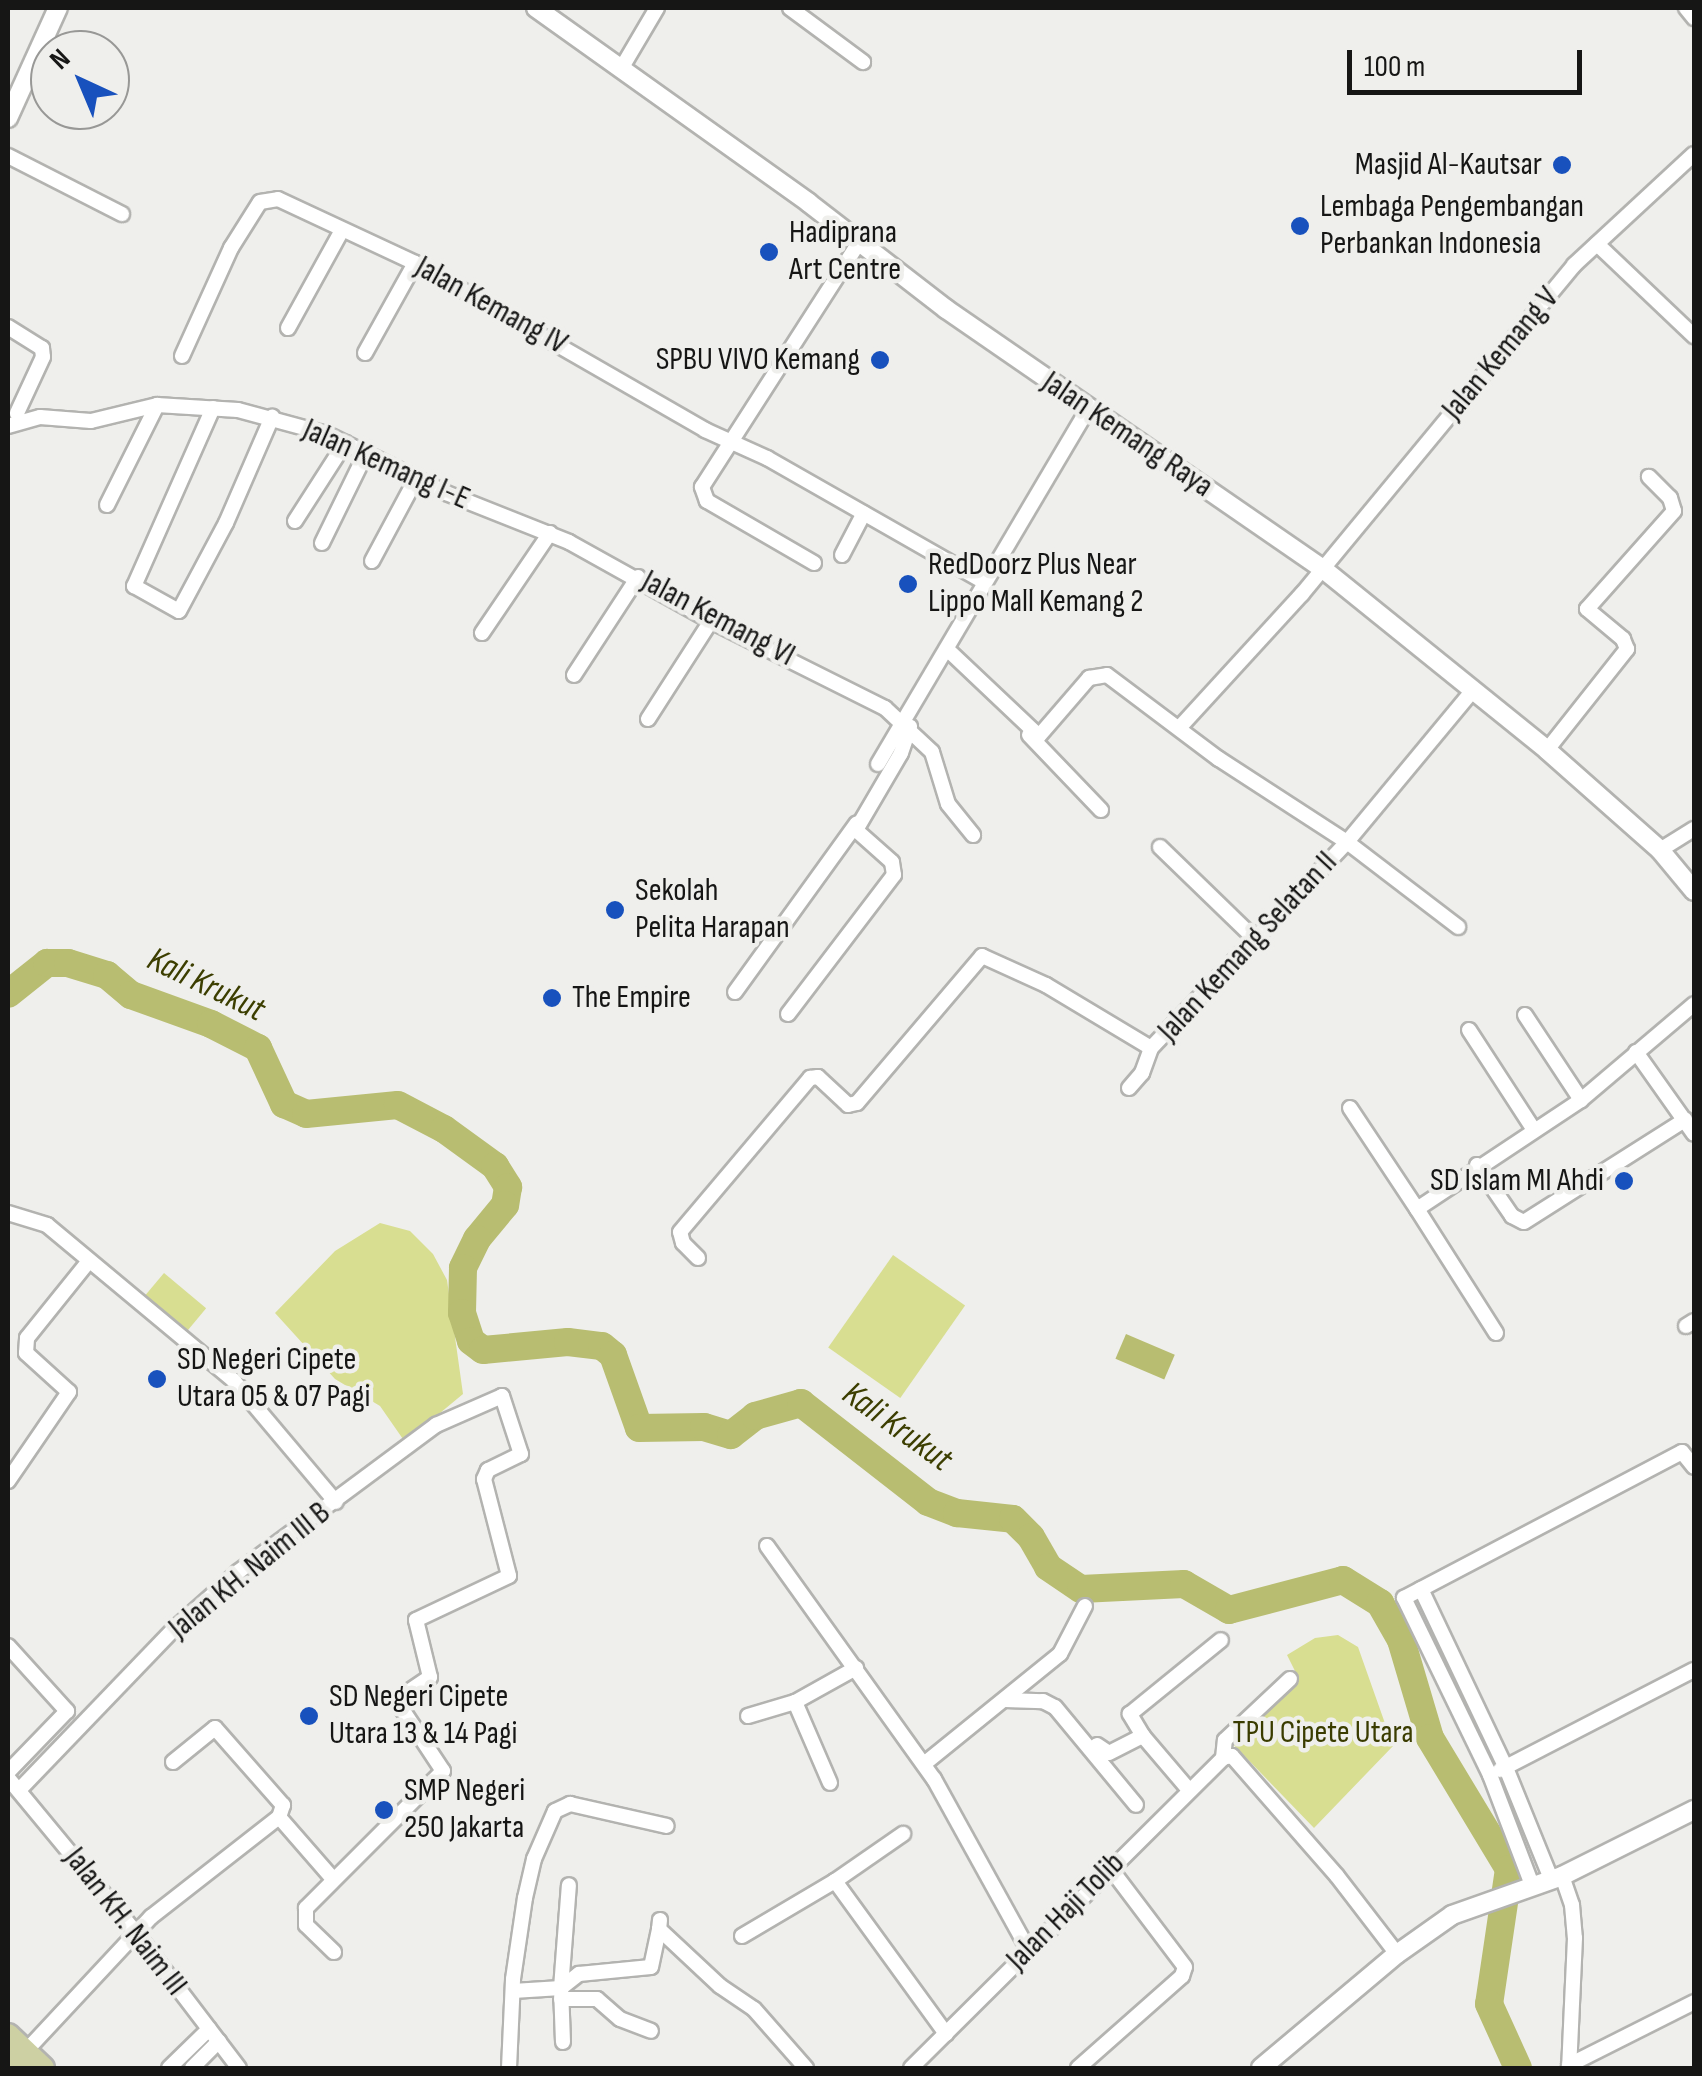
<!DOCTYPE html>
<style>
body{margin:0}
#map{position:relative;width:1702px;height:2076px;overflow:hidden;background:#efefec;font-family:"Sofia Sans Condensed",sans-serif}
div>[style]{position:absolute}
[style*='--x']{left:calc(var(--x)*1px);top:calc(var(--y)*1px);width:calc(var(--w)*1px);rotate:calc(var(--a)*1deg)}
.green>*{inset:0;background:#d8de91;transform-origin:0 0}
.water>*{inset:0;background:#b8bd71;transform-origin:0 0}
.river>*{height:28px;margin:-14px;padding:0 14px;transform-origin:14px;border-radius:14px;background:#b8bd71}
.roads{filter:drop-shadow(2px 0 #b3b3b0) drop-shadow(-2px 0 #b3b3b0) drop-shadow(0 2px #b3b3b0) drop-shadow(0 -2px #b3b3b0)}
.minor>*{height:14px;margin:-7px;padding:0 7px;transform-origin:7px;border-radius:7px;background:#fff}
.tertiary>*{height:18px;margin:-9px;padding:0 9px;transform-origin:9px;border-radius:9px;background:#fff}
.primary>*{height:22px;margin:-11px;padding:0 11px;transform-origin:11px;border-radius:11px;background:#cdd0a3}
.dots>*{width:28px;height:28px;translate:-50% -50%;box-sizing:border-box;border:5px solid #efefec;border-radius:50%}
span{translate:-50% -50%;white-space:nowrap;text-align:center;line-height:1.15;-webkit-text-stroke:9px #efefec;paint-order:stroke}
.poi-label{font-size:32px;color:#161615}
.right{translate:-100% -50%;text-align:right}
.left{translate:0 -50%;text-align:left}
.street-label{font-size:32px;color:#161615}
.park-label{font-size:32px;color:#3a3c00}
.water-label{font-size:35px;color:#3c3e00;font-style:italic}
.frame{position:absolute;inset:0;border:10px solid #161615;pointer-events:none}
.north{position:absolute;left:30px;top:30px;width:100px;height:100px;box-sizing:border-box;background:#efefec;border:2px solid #989896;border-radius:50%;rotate:316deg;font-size:28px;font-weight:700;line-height:40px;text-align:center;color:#161615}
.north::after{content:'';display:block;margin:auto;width:35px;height:45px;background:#1851bd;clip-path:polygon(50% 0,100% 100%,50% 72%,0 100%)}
.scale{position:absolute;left:1347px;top:50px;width:235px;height:45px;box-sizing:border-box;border:5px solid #161615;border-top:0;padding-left:12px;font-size:30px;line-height:35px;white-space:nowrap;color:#161615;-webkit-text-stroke:8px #efefec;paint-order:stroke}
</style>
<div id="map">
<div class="green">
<div style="clip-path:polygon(380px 1223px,410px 1231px,433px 1254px,447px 1280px,463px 1394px,405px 1442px,380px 1406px,335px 1379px,275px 1313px,335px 1251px)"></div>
<div style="left:893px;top:1255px;width:88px;height:113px;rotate:35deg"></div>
<div style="left:164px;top:1273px;width:55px;height:33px;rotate:40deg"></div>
<div style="clip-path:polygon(1338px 1635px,1358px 1647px,1393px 1746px,1314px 1828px,1232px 1743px,1297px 1675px,1287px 1655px,1315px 1638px)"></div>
</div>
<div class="water">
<div style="left:1126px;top:1334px;width:53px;height:27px;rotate:23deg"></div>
</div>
<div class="river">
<div style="--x:8;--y:994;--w:50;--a:-38.5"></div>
<div style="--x:47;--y:963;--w:21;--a:0"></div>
<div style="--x:68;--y:963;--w:41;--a:17.1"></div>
<div style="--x:107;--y:975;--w:31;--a:40"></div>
<div style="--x:131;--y:995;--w:85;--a:19.9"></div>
<div style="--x:211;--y:1024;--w:53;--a:27.1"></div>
<div style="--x:258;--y:1048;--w:62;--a:65.1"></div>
<div style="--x:284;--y:1104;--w:24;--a:24"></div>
<div style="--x:306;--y:1114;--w:92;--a:-5.6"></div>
<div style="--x:398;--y:1105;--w:52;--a:27.6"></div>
<div style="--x:444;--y:1129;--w:63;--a:36"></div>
<div style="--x:495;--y:1166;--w:25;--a:58"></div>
<div style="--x:508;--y:1187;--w:18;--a:99"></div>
<div style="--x:505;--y:1205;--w:44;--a:129.5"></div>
<div style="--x:477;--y:1239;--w:32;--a:116"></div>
<div style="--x:463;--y:1268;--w:45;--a:91.3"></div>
<div style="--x:462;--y:1313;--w:29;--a:72"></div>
<div style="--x:471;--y:1341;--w:15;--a:37"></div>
<div style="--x:483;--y:1350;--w:85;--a:-5.4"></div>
<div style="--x:568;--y:1342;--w:34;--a:7"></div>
<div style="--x:602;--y:1346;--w:14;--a:39"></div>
<div style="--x:613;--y:1355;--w:77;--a:70.4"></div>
<div style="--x:639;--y:1428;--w:65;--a:-0.9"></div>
<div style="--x:704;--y:1427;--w:28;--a:17"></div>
<div style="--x:731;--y:1435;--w:31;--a:-38"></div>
<div style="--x:755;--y:1416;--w:48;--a:-15.8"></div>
<div style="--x:801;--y:1403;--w:161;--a:37.9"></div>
<div style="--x:928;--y:1502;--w:31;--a:21"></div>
<div style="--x:957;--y:1513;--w:56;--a:6.1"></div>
<div style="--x:1013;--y:1519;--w:25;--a:45"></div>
<div style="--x:1031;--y:1537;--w:34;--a:60"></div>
<div style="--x:1048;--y:1567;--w:40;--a:34"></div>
<div style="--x:1081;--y:1589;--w:103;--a:-2.8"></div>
<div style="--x:1184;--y:1584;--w:52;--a:30"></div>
<div style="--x:1229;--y:1610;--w:118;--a:-14.7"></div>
<div style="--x:1343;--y:1580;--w:44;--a:31.9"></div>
<div style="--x:1380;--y:1603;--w:43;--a:60.4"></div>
<div style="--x:1401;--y:1640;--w:102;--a:73.5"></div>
<div style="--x:1430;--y:1738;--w:153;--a:58.9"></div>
<div style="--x:1509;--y:1869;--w:136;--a:98.4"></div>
<div style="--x:1489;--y:2004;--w:70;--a:65.6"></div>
</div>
<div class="roads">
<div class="minor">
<div style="--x:790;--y:8;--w:91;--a:36.5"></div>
<div style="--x:1686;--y:8;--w:13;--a:51"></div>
<div style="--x:621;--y:69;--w:71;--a:-59.5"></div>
<div style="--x:8;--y:156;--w:128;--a:27"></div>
<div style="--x:1597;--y:244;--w:134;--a:43.5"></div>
<div style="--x:8;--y:327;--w:40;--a:32"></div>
<div style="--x:42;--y:348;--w:9;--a:84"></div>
<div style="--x:43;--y:357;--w:62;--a:114.9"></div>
<div style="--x:288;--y:328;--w:112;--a:-61.1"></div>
<div style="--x:365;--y:353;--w:103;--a:-60.9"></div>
<div style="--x:182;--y:356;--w:119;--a:-65.6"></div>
<div style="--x:231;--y:248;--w:54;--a:-57.8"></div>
<div style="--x:260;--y:202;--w:18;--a:-9"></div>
<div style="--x:278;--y:199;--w:151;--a:25"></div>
<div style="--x:415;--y:263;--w:335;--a:29.9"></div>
<div style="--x:705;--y:430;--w:68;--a:24.3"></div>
<div style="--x:767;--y:458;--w:250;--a:29.7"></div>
<div style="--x:213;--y:408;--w:195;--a:113.9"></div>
<div style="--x:134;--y:586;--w:51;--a:29.1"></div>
<div style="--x:179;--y:611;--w:100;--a:-61.9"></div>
<div style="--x:226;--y:523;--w:116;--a:-66.5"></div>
<div style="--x:8;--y:426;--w:33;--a:-16"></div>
<div style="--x:40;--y:417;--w:51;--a:4.5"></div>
<div style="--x:91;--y:421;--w:68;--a:-13.6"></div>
<div style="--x:157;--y:405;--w:81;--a:3.5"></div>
<div style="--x:238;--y:410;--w:92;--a:15.1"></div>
<div style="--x:327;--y:434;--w:133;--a:26.4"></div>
<div style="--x:446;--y:493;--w:132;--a:21.7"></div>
<div style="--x:569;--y:542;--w:162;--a:29.1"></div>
<div style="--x:711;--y:621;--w:195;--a:26.6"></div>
<div style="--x:885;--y:708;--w:64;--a:43.1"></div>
<div style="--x:932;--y:752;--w:54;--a:72.9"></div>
<div style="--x:948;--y:804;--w:40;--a:51"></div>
<div style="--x:107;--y:505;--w:112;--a:-63.4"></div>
<div style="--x:295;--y:521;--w:93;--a:-57.3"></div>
<div style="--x:322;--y:543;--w:100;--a:-63.9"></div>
<div style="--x:842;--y:555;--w:47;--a:-62.4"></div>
<div style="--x:372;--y:561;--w:93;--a:-61.8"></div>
<div style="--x:814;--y:563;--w:124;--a:-149.9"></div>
<div style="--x:707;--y:501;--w:15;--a:-110"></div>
<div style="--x:702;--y:487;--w:292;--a:-57.3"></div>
<div style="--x:482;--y:633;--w:121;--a:-55.8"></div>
<div style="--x:948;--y:650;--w:125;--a:43.4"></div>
<div style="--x:1039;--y:736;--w:77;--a:-49.2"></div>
<div style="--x:1089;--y:678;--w:18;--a:-9"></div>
<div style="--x:1107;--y:675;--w:140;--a:36.9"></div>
<div style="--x:1219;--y:759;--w:153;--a:33"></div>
<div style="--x:1347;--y:842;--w:140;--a:37.4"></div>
<div style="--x:574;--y:675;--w:117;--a:-56.9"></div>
<div style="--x:648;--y:719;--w:117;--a:-57.3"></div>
<div style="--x:1179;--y:728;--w:182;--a:-47.5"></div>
<div style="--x:1302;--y:594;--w:427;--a:-50.4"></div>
<div style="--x:1574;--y:265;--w:163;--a:-42.8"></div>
<div style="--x:1029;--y:735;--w:104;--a:46.2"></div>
<div style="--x:1547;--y:750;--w:129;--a:-51.6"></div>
<div style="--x:1627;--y:649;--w:11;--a:-112"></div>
<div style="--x:1623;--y:639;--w:47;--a:-140.2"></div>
<div style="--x:1587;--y:609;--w:131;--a:-48.4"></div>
<div style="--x:1674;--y:511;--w:14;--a:-107"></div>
<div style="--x:1670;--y:498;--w:30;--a:-135"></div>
<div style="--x:878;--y:764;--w:412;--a:-59.4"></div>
<div style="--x:1160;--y:847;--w:132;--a:44.1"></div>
<div style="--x:1660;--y:850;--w:40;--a:-32"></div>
<div style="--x:735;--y:992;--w:208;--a:-54.2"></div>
<div style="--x:788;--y:1014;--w:175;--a:-52.7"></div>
<div style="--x:894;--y:875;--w:13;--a:-99"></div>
<div style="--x:892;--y:862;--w:48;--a:-138.4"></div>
<div style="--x:856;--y:830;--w:89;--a:-59.7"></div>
<div style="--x:901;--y:753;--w:28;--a:-71"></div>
<div style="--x:1525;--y:1015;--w:102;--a:56.6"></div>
<div style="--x:1469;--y:1030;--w:119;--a:57"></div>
<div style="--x:1636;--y:1052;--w:100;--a:54.7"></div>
<div style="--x:1129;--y:1088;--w:20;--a:-49"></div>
<div style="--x:1142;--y:1073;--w:27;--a:-70"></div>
<div style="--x:1151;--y:1048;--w:284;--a:-46.4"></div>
<div style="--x:1347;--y:842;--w:197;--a:-50.3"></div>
<div style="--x:1350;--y:1108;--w:121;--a:56.4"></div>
<div style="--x:1477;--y:1165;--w:62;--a:55.5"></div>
<div style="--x:1512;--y:1216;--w:13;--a:27"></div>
<div style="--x:1524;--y:1222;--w:191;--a:-32.4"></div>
<div style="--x:8;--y:1213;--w:41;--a:17.1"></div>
<div style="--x:47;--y:1225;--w:244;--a:39.8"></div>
<div style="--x:234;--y:1381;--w:158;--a:49.9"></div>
<div style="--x:698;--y:1258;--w:21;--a:-135"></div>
<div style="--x:683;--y:1243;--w:11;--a:-105"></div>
<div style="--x:680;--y:1232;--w:202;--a:-49.8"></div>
<div style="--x:810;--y:1078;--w:8;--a:-7"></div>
<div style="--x:818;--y:1077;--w:41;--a:43"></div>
<div style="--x:848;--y:1105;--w:9;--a:-13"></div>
<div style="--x:857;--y:1103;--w:193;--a:-49.6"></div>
<div style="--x:982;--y:956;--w:70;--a:24.4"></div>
<div style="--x:1046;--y:985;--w:122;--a:31"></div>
<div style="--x:1686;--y:1326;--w:9;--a:-32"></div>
<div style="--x:1496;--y:1333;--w:147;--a:-122.5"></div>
<div style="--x:1417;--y:1209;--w:197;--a:-33.6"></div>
<div style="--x:1581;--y:1100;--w:148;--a:-40.3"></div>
<div style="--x:8;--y:1481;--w:108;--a:-55.6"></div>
<div style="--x:69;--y:1392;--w:58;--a:-137.8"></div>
<div style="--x:26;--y:1353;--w:15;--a:-86"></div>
<div style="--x:27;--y:1338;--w:99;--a:-51.2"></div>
<div style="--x:767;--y:1546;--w:287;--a:54.4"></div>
<div style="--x:934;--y:1779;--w:194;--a:61.1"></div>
<div style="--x:1421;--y:1589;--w:198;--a:64.6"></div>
<div style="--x:1506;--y:1768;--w:120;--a:67.9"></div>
<div style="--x:8;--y:1646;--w:88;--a:47.8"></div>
<div style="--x:67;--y:1711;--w:85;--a:134"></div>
<div style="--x:1005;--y:1700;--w:38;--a:2"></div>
<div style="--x:1043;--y:1701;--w:13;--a:27"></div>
<div style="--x:1055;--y:1707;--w:127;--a:50.4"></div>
<div style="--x:795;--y:1702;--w:88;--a:66.6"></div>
<div style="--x:748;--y:1716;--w:49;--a:-16.6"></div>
<div style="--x:795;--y:1702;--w:70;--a:-29.1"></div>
<div style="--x:1097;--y:1745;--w:14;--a:34"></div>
<div style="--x:1109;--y:1753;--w:38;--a:-27"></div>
<div style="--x:1223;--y:1758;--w:9;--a:-13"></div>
<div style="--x:1232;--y:1756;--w:159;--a:48.8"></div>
<div style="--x:1337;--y:1876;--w:98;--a:52.4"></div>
<div style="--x:1223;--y:1758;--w:18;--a:-84"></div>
<div style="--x:1225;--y:1740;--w:89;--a:-43.2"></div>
<div style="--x:173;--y:1762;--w:54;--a:-39"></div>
<div style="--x:215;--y:1728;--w:103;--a:48.6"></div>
<div style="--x:283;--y:1805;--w:13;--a:108"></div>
<div style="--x:924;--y:1764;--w:175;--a:-39"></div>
<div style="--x:1060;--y:1654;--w:54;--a:-62.5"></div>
<div style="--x:1500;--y:1770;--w:218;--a:-27.3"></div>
<div style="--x:8;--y:1778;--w:201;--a:50.4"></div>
<div style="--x:136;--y:1933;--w:170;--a:52.7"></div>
<div style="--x:20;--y:1789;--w:221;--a:-46.1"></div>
<div style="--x:173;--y:1630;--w:87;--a:-41.7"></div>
<div style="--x:238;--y:1572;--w:247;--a:-36.6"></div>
<div style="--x:436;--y:1425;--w:72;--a:-23.7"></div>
<div style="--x:502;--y:1396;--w:61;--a:71.9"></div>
<div style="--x:521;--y:1454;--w:37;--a:154"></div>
<div style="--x:488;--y:1470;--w:10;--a:114"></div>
<div style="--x:484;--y:1479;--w:100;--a:75.5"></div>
<div style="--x:509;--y:1576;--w:103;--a:154.7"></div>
<div style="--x:416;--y:1620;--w:59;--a:76.2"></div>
<div style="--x:430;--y:1677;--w:41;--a:145.9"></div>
<div style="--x:396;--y:1700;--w:85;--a:56.5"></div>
<div style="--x:443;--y:1771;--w:194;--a:135"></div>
<div style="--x:306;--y:1908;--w:17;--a:90"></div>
<div style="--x:306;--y:1925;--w:39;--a:44"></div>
<div style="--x:1189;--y:1790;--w:71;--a:-130.4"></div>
<div style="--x:1143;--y:1736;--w:26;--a:-121"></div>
<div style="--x:1130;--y:1714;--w:117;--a:-39.1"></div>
<div style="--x:279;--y:1817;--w:82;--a:48.9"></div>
<div style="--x:1562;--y:1876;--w:31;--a:71"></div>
<div style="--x:1572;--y:1905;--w:33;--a:85"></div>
<div style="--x:1575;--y:1938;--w:130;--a:92.6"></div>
<div style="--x:835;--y:1881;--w:83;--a:-34.7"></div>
<div style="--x:1532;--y:1885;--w:118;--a:-110.9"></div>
<div style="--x:1490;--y:1775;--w:197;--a:-115.9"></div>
<div style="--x:1404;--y:1598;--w:314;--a:-27.7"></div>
<div style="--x:1682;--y:1452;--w:19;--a:51"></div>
<div style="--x:660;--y:1920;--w:9;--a:96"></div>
<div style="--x:659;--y:1929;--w:83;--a:43.1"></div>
<div style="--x:720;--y:1986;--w:41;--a:34.1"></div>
<div style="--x:754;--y:2009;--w:79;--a:48.6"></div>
<div style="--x:742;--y:1936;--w:108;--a:-30.6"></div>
<div style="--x:835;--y:1881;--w:189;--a:54"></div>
<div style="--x:513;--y:1991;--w:48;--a:-3.6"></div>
<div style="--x:561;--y:1988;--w:23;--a:-38"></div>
<div style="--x:579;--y:1974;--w:72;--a:-5.6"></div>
<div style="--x:651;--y:1967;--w:39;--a:-78"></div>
<div style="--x:561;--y:1999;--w:36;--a:0"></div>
<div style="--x:597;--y:1999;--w:30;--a:41"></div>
<div style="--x:620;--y:2019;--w:33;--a:21"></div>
<div style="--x:563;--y:2042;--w:54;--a:-92.1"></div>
<div style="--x:561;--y:1988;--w:103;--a:-85.6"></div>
<div style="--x:25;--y:2052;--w:185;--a:-47"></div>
<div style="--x:151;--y:1917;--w:162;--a:-38"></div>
<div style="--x:1569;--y:2065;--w:140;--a:-26.7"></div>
<div style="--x:169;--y:2068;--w:56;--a:-44.3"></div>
<div style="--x:192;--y:2068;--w:38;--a:-45"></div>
<div style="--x:509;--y:2068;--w:89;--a:-87.4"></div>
<div style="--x:513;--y:1979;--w:82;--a:-81.6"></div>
<div style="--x:525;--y:1898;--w:40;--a:-77"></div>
<div style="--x:534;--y:1859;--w:52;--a:-66.4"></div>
<div style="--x:555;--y:1811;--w:17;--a:-25"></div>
<div style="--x:570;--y:1804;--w:99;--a:12.8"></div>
<div style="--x:911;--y:2068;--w:440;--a:-44.8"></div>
<div style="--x:1078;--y:2068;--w:139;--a:-41.5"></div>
<div style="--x:1182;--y:1976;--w:9;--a:-72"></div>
<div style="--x:1185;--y:1967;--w:124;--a:-127.1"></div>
</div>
<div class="tertiary">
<div style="--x:536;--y:8;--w:335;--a:35.5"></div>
<div style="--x:809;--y:203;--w:173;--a:37.7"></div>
<div style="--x:946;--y:309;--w:458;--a:34.6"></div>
<div style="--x:1323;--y:569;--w:288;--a:38.9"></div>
<div style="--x:1547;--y:750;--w:151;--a:41.5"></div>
<div style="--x:1660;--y:850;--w:53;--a:50.3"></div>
<div style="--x:8;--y:118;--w:121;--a:-65.6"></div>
<div style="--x:1261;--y:2068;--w:177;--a:-40"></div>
<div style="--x:1397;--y:1954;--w:67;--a:-35.3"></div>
<div style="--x:1452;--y:1915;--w:117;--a:-19.5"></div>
<div style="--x:1562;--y:1876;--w:148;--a:-26.6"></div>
</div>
<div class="primary">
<div style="--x:8;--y:2035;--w:48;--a:43.3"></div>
<div style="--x:8;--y:2062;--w:9;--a:41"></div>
</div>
</div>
<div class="dots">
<div style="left:1562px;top:165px;background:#1851bd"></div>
<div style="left:1300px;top:226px;background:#1851bd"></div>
<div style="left:769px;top:252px;background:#1851bd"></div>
<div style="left:880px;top:360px;background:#1851bd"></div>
<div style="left:908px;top:584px;background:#1851bd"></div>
<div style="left:615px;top:910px;background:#1851bd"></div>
<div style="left:552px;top:998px;background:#1851bd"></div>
<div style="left:1624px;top:1181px;background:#1851bd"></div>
<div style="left:157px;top:1379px;background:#1851bd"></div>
<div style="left:309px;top:1716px;background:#1851bd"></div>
<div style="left:384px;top:1810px;background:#1851bd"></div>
</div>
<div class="poi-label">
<span class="right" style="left:1542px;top:165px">Masjid Al-Kautsar</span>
<span class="left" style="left:1320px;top:226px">Lembaga Pengembangan<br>Perbankan Indonesia</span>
<span class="left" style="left:789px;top:252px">Hadiprana<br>Art Centre</span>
<span class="right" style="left:860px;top:360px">SPBU VIVO Kemang</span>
<span class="left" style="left:928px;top:584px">RedDoorz Plus Near<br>Lippo Mall Kemang 2</span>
<span class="left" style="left:635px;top:910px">Sekolah<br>Pelita Harapan</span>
<span class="left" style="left:572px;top:998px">The Empire</span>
<span class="right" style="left:1604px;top:1181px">SD Islam MI Ahdi</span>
<span class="left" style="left:177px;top:1379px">SD Negeri Cipete<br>Utara 05 &amp; 07 Pagi</span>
<span class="left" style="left:329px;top:1716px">SD Negeri Cipete<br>Utara 13 &amp; 14 Pagi</span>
<span class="left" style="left:404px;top:1810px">SMP Negeri<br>250 Jakarta</span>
</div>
<div class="street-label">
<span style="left:491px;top:306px;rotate:29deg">Jalan Kemang IV</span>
<span style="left:1501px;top:354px;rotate:-50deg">Jalan Kemang V</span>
<span style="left:1127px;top:435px;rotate:34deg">Jalan Kemang Raya</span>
<span style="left:386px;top:465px;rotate:24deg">Jalan Kemang I-E</span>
<span style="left:718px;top:619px;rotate:28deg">Jalan Kemang VI</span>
<span style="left:1248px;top:947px;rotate:-47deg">Jalan Kemang Selatan II</span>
<span style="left:250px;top:1571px;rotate:-39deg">Jalan KH. Naim III B</span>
<span style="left:1066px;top:1912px;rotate:-45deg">Jalan Haji Tolib</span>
<span style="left:125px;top:1922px;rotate:52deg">Jalan KH. Naim III</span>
</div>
<div class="park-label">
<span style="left:1323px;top:1733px">TPU Cipete Utara</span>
</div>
<div class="water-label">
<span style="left:206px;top:985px;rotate:26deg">Kali Krukut</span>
<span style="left:897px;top:1427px;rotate:36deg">Kali Krukut</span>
</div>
<div class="frame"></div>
<div class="north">N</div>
<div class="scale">100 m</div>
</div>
